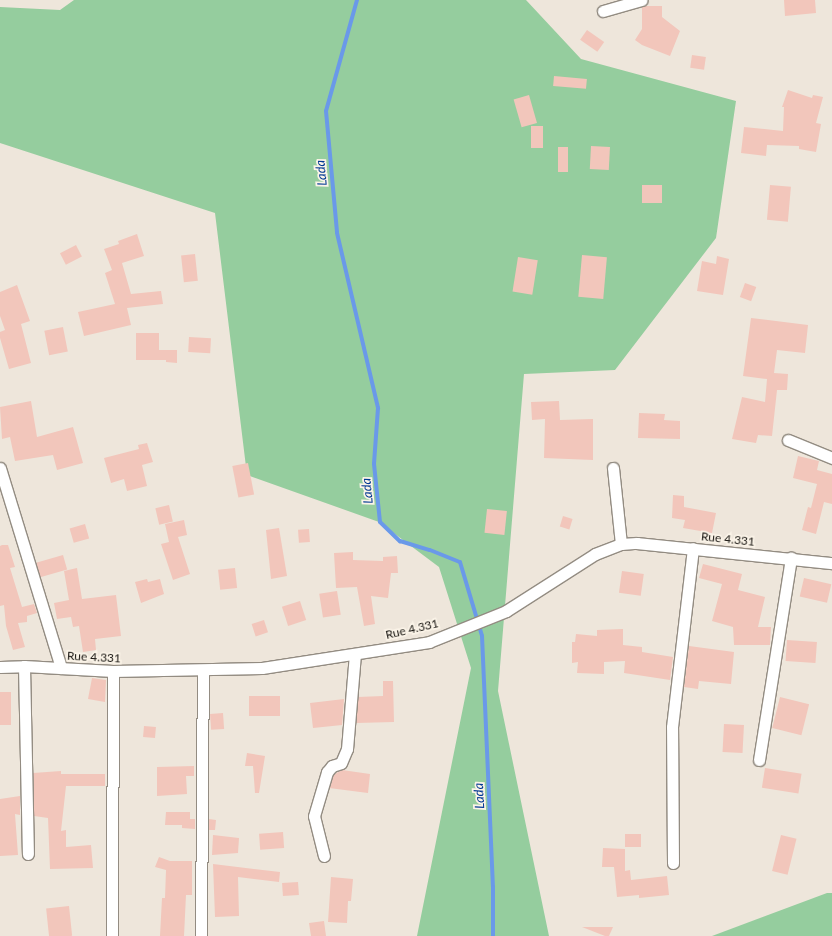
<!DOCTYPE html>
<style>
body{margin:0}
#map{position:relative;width:832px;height:936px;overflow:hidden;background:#eee6db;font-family:Lato,sans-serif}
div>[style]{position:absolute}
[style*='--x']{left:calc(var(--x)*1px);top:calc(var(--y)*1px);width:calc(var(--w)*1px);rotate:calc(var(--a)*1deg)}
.green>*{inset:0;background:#95cd9e}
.stream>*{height:4px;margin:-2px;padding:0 2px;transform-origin:2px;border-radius:2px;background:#6a99e9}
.building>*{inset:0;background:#f2c6bb;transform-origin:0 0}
.roads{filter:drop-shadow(1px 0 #938c82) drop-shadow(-1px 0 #938c82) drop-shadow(0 1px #938c82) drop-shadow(0 -1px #938c82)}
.street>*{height:11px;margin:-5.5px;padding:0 5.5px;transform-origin:5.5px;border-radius:5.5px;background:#fff}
span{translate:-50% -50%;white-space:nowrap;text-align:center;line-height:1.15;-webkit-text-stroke:3.5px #fbf4e8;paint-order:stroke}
.street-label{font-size:12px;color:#171410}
.water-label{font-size:13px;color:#003893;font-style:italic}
</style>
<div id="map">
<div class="green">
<div style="clip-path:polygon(74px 0,526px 0,581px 59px,736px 101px,716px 238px,615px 370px,524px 374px,498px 691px,549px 936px,417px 936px,471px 668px,439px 567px,379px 522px,247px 475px,215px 213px,0 143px,0 7px,60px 10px)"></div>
<div style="clip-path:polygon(827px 893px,832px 893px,832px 936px,712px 936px)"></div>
</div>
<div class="stream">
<div style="--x:357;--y:0;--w:115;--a:105.6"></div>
<div style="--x:326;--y:111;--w:122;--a:84.8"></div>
<div style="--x:337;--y:233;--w:180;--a:76.8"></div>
<div style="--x:378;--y:408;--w:56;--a:94.1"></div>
<div style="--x:374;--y:464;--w:58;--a:84.1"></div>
<div style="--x:380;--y:522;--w:28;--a:44"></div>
<div style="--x:400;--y:541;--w:31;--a:17"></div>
<div style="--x:430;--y:550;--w:32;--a:22"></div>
<div style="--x:460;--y:562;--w:77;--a:73.4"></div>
<div style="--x:482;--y:636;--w:251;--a:87.5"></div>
<div style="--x:493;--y:887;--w:49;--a:90"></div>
</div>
<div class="building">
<div style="clip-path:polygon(784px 0,815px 0,816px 13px,785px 16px)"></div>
<div style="clip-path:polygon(644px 6px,662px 6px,662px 17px,680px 31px,670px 56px,642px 45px,635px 40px,642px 29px,642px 7px)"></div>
<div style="left:587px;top:30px;width:21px;height:12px;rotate:35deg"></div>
<div style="left:692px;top:55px;width:14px;height:13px;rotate:8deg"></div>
<div style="left:554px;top:76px;width:33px;height:10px;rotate:5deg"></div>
<div style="clip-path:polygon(788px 90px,812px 98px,813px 95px,823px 97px,816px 123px,821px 124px,816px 152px,799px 149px,799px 146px,767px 145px,766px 156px,741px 153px,744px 127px,783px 131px,784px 107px,782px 107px)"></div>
<div style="left:529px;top:95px;width:29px;height:16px;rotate:74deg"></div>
<div style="left:531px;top:126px;width:12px;height:22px"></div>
<div style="left:591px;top:146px;width:19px;height:23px;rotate:3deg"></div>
<div style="left:558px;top:147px;width:10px;height:25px"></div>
<div style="left:642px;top:185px;width:20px;height:18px"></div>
<div style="left:770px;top:185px;width:21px;height:35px;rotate:5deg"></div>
<div style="clip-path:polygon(137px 234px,144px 256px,122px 263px,131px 294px,161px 291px,163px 304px,127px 308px,131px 325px,84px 336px,78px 312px,115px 304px,105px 273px,112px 270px,104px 249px,119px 244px,118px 241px)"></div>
<div style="left:76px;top:245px;width:13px;height:18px;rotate:63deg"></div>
<div style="left:195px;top:254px;width:27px;height:14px;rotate:84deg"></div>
<div style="left:582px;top:255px;width:25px;height:42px;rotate:5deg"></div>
<div style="clip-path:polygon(717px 256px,729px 259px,723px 295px,697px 291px,702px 261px,716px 264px)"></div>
<div style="left:518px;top:257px;width:20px;height:35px;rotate:9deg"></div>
<div style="left:745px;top:283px;width:12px;height:15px;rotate:20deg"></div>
<div style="clip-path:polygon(17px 285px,30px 321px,21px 324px,31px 363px,9px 369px,0 338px,0 332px,5px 330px,0 316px,0 292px)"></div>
<div style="clip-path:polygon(751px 318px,808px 325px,805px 353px,777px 350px,774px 373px,788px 374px,787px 390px,777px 390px,772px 436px,758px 435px,756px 443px,732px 439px,742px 397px,765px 402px,767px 379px,743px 376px)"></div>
<div style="left:63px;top:327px;width:25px;height:19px;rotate:79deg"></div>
<div style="clip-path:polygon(136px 333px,159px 333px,159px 350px,177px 350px,177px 363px,166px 362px,166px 360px,136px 360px)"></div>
<div style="left:189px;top:337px;width:22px;height:15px;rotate:3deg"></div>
<div style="clip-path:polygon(31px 401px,37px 437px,73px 427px,83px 463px,57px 470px,53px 455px,15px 461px,10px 437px,2px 439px,0 407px)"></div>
<div style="clip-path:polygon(559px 401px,560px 420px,593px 419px,593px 460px,544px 458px,545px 419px,532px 420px,531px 402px)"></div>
<div style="clip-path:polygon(639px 413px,665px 414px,664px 420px,680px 421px,680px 439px,638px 438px)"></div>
<div style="clip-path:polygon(147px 443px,153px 462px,142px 465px,147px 486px,127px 491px,124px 479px,111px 483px,104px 458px,139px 449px,138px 445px)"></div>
<div style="clip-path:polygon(798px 456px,819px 461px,817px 470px,832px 474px,832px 504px,824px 502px,816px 534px,802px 530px,808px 507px,811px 508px,817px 484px,793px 478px)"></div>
<div style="left:248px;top:463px;width:32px;height:16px;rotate:79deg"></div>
<div style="clip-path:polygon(673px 495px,684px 496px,684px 507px,716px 513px,712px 533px,683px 528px,685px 520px,672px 518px)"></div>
<div style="left:169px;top:505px;width:17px;height:14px;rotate:77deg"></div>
<div style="left:487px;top:509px;width:20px;height:24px;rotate:6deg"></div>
<div style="left:563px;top:516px;width:10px;height:11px;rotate:17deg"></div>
<div style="clip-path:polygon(184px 520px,187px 535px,178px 537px,190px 574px,173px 580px,161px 544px,169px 542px,165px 524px)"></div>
<div style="left:85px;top:524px;width:15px;height:16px;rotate:74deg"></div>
<div style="clip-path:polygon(279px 528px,287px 576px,271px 579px,266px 530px)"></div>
<div style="left:309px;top:529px;width:13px;height:11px;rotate:86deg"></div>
<div style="clip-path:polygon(2px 545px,8px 545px,15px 567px,10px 568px,22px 607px,34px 604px,37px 613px,27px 616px,27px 622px,18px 623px,25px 647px,13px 650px,6px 626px,4px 605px,0 606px,0 546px)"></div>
<div style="clip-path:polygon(353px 552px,353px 560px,383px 561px,383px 557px,397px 556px,398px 573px,391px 573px,388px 598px,371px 596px,375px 624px,364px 626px,357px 587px,336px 588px,334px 553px)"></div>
<div style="left:63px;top:555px;width:15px;height:28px;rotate:74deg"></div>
<div style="clip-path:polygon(703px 564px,742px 574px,738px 590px,765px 597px,758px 627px,771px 627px,770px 645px,734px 645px,733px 627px,712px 621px,722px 584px,699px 578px)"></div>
<div style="clip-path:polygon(77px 568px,82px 599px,116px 595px,121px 636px,95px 639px,96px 650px,83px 652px,79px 626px,73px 627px,71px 617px,57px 619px,54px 603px,69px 600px,64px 571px)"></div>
<div style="left:235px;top:568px;width:20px;height:17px;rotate:84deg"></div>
<div style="left:622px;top:571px;width:22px;height:22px;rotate:8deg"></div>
<div style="left:804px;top:578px;width:28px;height:19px;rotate:13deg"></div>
<div style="clip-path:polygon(147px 579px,148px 582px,160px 579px,164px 594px,141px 603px,135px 582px)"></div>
<div style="left:337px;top:591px;width:24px;height:18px;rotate:81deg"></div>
<div style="left:300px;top:601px;width:20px;height:19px;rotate:72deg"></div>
<div style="left:264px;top:620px;width:13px;height:13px;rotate:72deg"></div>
<div style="clip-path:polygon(623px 629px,623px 645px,642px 647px,642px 652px,673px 657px,670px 680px,624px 673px,625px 661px,604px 662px,604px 674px,577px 673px,578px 662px,572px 663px,572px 642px,575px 642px,576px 634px,597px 636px,597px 630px)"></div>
<div style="left:787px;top:640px;width:30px;height:21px;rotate:4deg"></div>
<div style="clip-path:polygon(689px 646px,734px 652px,731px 684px,699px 681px,698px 689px,684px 687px)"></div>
<div style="clip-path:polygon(92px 678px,106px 680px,105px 702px,88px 699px)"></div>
<div style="clip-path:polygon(383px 681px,393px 681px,394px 722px,356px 723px,358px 697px,383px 696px)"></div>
<div style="left:0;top:692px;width:11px;height:33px"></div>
<div style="left:280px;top:696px;width:20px;height:31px;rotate:90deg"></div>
<div style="left:780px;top:697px;width:30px;height:32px;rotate:14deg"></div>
<div style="clip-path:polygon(344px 699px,342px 725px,313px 728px,310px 703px)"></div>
<div style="left:223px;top:713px;width:16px;height:13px;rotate:86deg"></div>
<div style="left:724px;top:724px;width:20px;height:28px;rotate:3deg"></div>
<div style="left:144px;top:726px;width:12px;height:11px;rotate:5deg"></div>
<div style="clip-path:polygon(247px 753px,265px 756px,259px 793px,255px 793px,253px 766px,245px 766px)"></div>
<div style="clip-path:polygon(194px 766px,194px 776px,186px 776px,187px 794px,157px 796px,157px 767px)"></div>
<div style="left:765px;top:768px;width:37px;height:20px;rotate:9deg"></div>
<div style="clip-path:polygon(342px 770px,370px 774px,368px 793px,329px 788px,333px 775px)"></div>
<div style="clip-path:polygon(61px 771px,61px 774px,105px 774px,105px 786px,66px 786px,61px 831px,66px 830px,66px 847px,91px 845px,93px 868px,50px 869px,48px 818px,34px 816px,33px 773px)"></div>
<div style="clip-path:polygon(20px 796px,20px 815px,15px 814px,18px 855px,0 856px,0 799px)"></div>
<div style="clip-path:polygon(166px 812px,190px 812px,190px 819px,195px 819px,195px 829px,182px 828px,182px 825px,165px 825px)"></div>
<div style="clip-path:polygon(209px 819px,216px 820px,215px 830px,209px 830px)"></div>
<div style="left:283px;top:832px;width:16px;height:24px;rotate:86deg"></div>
<div style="left:625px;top:834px;width:16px;height:13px"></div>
<div style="clip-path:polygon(213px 835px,239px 838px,238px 853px,212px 855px)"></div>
<div style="left:781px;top:835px;width:16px;height:37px;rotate:14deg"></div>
<div style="clip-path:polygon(603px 848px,625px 849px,625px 871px,630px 870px,631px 880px,667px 876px,669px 895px,639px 898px,639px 895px,617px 897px,614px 867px,602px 867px)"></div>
<div style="clip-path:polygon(159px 857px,170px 861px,192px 861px,192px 895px,186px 895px,184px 936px,160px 936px,162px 898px,165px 898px,166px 870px,155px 867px)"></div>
<div style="clip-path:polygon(213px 864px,280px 872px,279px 882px,238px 877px,239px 916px,215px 917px)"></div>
<div style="clip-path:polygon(331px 877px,353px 879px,351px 901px,348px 901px,347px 923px,328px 922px)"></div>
<div style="left:298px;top:882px;width:13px;height:16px;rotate:86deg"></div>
<div style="left:69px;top:906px;width:30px;height:23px;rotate:84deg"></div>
<div style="clip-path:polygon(324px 921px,326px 936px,311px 936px,309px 923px)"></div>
<div style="clip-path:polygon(582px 927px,613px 927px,609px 936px,605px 936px)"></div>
</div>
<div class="roads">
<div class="street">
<div style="--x:603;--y:11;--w:40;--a:-16"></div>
<div style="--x:788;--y:440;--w:48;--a:22.2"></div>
<div style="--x:0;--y:468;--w:209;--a:73"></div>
<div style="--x:613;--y:468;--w:76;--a:84"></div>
<div style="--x:24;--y:666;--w:188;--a:88.8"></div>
<div style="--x:0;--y:667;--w:24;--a:-2"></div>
<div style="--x:24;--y:666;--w:89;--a:3.2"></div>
<div style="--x:113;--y:671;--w:149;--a:-1.2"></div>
<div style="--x:262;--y:668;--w:169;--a:-8.8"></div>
<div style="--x:429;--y:642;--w:83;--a:-21.9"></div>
<div style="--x:506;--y:611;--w:106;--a:-32.6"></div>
<div style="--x:595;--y:554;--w:28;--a:-21"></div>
<div style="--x:621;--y:544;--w:16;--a:-4"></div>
<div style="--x:637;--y:543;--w:196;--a:5.9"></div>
<div style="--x:759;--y:760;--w:205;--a:-81"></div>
<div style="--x:324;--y:856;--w:41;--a:-104"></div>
<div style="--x:314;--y:816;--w:46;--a:-73.5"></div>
<div style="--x:327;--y:772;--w:8;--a:-50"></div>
<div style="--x:332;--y:766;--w:9;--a:-18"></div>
<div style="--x:341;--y:763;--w:15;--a:-67"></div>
<div style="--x:347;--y:749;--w:95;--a:-85.2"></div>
<div style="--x:673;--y:863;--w:136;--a:-90.4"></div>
<div style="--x:672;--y:727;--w:180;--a:-83.3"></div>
<div style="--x:112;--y:936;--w:265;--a:-89.8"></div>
<div style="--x:201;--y:936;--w:266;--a:-89.6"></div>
</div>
</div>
<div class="street-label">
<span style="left:728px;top:539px;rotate:6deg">Rue 4.331</span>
<span style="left:412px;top:629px;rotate:-13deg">Rue 4.331</span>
<span style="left:94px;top:657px;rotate:3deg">Rue 4.331</span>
</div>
<div class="water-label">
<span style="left:321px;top:173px;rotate:-95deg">Lada</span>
<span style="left:367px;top:491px;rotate:-95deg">Lada</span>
<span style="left:479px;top:796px;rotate:-93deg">Lada</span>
</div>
</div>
